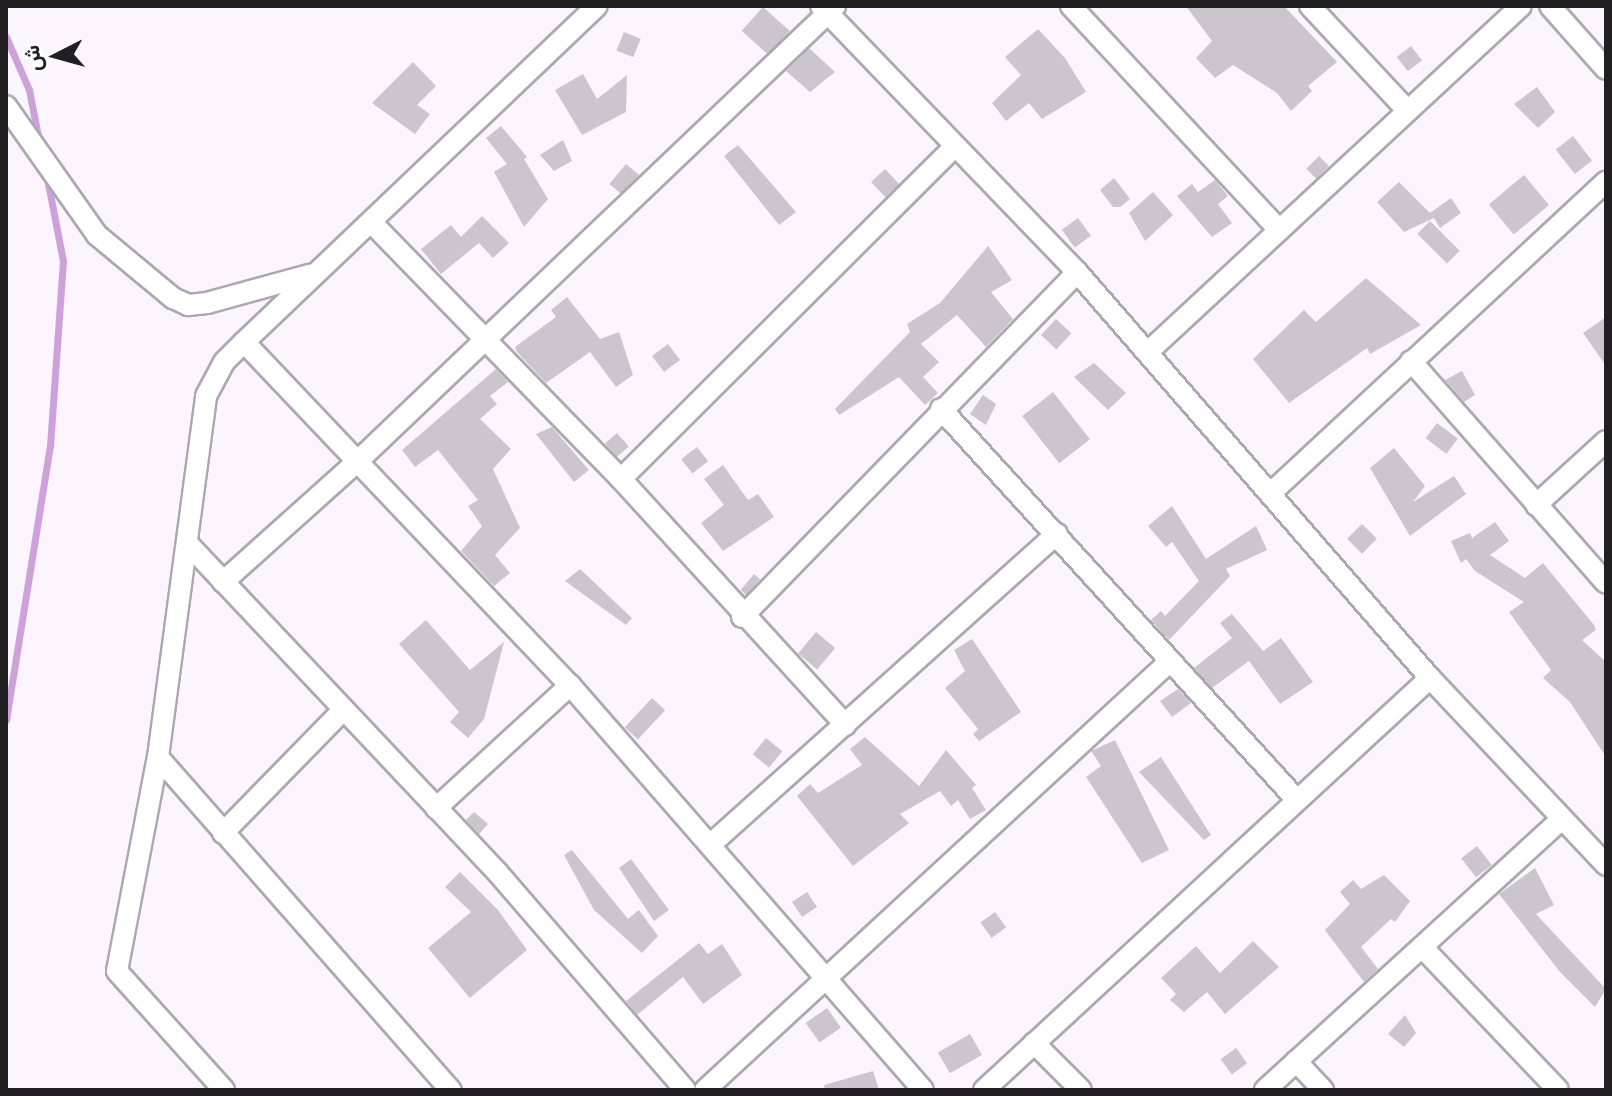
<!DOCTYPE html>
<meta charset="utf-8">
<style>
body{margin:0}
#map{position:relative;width:1612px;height:1096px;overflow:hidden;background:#fcf4fe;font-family:"Golos Text",Vazirmatn,sans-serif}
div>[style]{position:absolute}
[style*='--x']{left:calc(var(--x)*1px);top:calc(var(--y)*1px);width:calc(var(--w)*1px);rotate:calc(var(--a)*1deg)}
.stream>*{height:7px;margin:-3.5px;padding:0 3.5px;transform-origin:3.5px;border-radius:3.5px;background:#cda2db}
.building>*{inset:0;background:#ccc5ce;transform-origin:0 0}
.roads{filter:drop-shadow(2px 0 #aea7b1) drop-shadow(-2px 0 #aea7b1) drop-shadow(0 2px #aea7b1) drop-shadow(0 -2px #aea7b1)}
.minor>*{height:20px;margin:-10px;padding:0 10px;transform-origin:10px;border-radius:10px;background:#fff}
span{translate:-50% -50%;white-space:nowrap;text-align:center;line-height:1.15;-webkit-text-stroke:8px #fff;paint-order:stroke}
.frame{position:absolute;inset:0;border:8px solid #211f22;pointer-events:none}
.north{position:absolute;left:16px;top:16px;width:80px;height:80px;-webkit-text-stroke:6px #fff;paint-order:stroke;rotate:264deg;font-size:22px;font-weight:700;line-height:32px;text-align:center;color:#211f22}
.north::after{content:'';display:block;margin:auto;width:28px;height:36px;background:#211f22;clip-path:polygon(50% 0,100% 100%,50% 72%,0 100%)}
</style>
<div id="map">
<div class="stream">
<div style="--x:6;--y:37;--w:58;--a:66.5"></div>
<div style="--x:29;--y:90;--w:52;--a:78.9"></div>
<div style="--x:6;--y:720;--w:278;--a:-80.9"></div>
<div style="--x:50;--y:446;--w:185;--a:-86"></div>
<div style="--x:63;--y:261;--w:90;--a:-100.9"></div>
</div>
<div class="building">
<div style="clip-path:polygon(1186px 6px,1284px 6px,1337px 62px,1308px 86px,1312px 91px,1291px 111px,1277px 93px,1233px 65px,1215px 78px,1196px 58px,1212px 41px)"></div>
<div style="left:763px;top:7px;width:36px;height:32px;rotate:42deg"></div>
<div style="clip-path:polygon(1038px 29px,1065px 58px,1086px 92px,1042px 119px,1029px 103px,1006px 121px,992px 103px,1021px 75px,1005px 57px)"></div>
<div style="left:624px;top:32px;width:18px;height:20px;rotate:22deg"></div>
<div style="left:1411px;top:46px;width:18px;height:18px;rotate:52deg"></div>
<div style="clip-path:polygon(809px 48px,835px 72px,810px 92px,786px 71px)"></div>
<div style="clip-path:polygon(413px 62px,436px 86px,417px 105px,430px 114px,415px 134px,372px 103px)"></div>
<div style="clip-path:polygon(583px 74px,597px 99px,627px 75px,626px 112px,582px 135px,555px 90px)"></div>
<div style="clip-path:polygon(1537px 87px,1555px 112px,1538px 128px,1514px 104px)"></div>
<div style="clip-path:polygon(501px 126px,527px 157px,524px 159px,548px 199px,524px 227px,494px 172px,507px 164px,486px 138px)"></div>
<div style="left:1573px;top:136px;width:31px;height:22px;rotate:52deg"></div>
<div style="clip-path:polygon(563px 140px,572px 161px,554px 171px,540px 155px)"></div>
<div style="clip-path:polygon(738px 145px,796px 212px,779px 225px,724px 156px)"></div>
<div style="left:1319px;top:156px;width:14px;height:18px;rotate:45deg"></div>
<div style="left:626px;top:164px;width:17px;height:26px;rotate:40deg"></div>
<div style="left:885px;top:169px;width:21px;height:19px;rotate:47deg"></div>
<div style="left:1524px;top:175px;width:39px;height:46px;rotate:50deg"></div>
<div style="clip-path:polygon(1114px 178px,1130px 199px,1120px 207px,1113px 207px,1100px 190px)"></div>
<div style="clip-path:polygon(1215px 180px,1228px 196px,1218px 204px,1232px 223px,1212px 237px,1177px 196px,1192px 184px,1198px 192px)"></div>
<div style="clip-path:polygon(1399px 182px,1430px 213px,1451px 198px,1461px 213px,1440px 228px,1434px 218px,1404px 232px,1377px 202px)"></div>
<div style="clip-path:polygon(1153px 192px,1173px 215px,1145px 241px,1129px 213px)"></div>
<div style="clip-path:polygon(482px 216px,509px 243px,493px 258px,479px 243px,441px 274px,421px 249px,451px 225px,461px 237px)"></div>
<div style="left:1078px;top:218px;width:22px;height:20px;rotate:54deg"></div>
<div style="left:1430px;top:221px;width:42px;height:18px;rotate:45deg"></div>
<div style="clip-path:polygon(988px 246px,1012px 280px,991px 292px,1013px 319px,986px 347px,957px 315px,921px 344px,939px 362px,923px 377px,938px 393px,925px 405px,899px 377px,839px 415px,835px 409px,910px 332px,907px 324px,940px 303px)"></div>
<div style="clip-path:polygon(1366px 278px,1421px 325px,1370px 354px,1367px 348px,1289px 403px,1253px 359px,1304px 310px,1316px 322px)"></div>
<div style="clip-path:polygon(567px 297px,600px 339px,619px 332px,633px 375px,616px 387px,590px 352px,546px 383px,517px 352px,515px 347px,556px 317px,551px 310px)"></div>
<div style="clip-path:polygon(1606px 317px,1606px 366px,1583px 333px)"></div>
<div style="left:1056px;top:319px;width:21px;height:22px;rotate:43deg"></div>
<div style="left:668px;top:344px;width:20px;height:20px;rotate:53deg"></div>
<div style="clip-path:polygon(1094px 363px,1126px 393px,1108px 410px,1074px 377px)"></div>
<div style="clip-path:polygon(496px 369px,508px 382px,490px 396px,497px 404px,480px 419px,511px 449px,493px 469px,520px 528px,495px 555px,510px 573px,494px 586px,461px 551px,482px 526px,468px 506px,478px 500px,438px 450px,415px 467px,402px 450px)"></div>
<div style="clip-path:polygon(1462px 371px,1475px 395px,1464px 402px,1445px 380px)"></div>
<div style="left:1053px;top:392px;width:60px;height:39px;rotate:52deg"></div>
<div style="clip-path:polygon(983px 395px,996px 404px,986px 425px,970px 414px)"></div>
<div style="left:1437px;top:423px;width:26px;height:19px;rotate:37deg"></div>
<div style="clip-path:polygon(552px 427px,589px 470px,574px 482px,536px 434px)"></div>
<div style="left:617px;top:433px;width:18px;height:16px;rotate:49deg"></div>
<div style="left:697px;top:447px;width:18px;height:20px;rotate:52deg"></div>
<div style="clip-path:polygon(1394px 448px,1425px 486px,1413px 502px,1454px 476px,1466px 494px,1410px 536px,1370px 468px)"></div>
<div style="clip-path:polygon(723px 465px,748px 500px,758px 494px,774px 517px,723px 551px,701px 523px,724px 505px,704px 479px)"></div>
<div style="clip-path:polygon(1172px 506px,1206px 559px,1256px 526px,1267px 550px,1226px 569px,1230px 576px,1169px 640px,1151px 620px,1161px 611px,1165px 616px,1199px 581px,1172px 542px,1166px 547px,1148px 526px)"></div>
<div style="clip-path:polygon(1495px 522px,1509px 541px,1490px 555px,1525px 578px,1543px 563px,1594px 625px,1596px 630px,1582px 640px,1606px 662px,1606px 757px,1570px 702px,1543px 678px,1551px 670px,1509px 612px,1524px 602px,1475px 571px,1466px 559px,1461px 563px,1451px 541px,1470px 533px,1472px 538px)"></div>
<div style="left:1362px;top:524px;width:21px;height:21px;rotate:45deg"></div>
<div style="clip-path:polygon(580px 569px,632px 618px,626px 625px,565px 581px)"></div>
<div style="left:754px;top:574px;width:8px;height:21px;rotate:40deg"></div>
<div style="clip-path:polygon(1232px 614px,1263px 651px,1281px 638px,1313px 682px,1280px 704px,1249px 661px,1212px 688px,1194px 668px,1232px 638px,1220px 623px)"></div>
<div style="clip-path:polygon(426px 620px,470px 670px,504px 642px,484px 719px,468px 738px,450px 722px,459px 712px,399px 644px)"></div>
<div style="left:816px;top:632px;width:25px;height:28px;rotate:40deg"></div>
<div style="clip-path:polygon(972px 639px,1021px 712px,979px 741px,973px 734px,978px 729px,945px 688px,965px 671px,954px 650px)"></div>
<div style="clip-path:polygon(1178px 689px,1191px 703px,1172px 717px,1160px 701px)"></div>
<div style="left:652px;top:698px;width:18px;height:40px;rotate:43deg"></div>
<div style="clip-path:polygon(865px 737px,919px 786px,946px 750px,976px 785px,972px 788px,986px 810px,970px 819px,958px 800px,951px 806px,940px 791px,900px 814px,909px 823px,853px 866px,797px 796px,810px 784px,818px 793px,862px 765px,850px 749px)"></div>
<div style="left:766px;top:738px;width:21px;height:21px;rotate:39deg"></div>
<div style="clip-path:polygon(1115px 740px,1169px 850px,1142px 863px,1086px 777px,1101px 766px,1091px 751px)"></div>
<div style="clip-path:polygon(1161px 757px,1211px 835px,1204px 840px,1139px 772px)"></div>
<div style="clip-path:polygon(474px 812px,488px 824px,479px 834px,466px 820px)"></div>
<div style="left:1477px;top:846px;width:24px;height:20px;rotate:52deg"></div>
<div style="clip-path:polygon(572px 850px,628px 919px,639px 910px,658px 936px,642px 953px,594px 910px,564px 855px)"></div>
<div style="clip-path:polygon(631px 859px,669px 910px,654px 921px,619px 868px)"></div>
<div style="clip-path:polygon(1535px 868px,1554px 905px,1536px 914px,1606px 989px,1595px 1007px,1560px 972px,1499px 894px)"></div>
<div style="clip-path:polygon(460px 872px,498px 910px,527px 950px,470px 998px,428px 948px,471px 912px,445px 887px)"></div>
<div style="clip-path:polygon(1384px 875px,1410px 901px,1395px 922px,1391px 919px,1361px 947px,1378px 969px,1364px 982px,1325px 930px,1350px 904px,1340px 892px,1353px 880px,1361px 889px)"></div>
<div style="left:807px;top:892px;width:18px;height:18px;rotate:56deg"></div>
<div style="left:995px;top:912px;width:19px;height:18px;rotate:54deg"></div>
<div style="clip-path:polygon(1253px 941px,1279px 967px,1225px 1014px,1207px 992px,1184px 1012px,1170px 1000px,1176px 994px,1161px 978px,1196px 946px,1220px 973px)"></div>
<div style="clip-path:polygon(699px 943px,708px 954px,722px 944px,742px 975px,703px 1004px,683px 977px,637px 1015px,626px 1001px)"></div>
<div style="left:827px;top:1008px;width:24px;height:26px;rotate:55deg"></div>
<div style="clip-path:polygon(1405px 1015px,1416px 1033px,1404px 1047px,1388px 1034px)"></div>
<div style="left:970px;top:1034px;width:24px;height:37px;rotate:60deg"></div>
<div style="left:1236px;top:1048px;width:19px;height:19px;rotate:54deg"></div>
<div style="clip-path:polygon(873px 1071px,879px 1090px,825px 1090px,824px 1085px)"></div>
</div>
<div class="roads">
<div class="minor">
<div style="--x:821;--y:6;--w:369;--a:46.1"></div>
<div style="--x:1077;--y:272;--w:538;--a:48.99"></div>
<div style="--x:1430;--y:678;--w:257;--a:46.7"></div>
<div style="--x:1071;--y:6;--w:306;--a:47.1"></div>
<div style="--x:1310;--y:6;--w:141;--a:47"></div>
<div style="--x:1550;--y:6;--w:84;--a:48.4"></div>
<div style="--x:6;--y:106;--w:158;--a:54.8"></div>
<div style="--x:97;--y:235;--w:99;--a:39.7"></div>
<div style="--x:173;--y:298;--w:17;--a:25"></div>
<div style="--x:188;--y:305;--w:19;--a:-6"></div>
<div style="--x:207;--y:303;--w:106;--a:-15.4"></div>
<div style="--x:371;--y:222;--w:359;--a:45.8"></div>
<div style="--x:621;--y:479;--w:333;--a:47.6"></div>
<div style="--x:244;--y:342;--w:473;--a:46.5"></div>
<div style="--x:570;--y:685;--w:537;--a:48.92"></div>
<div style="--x:1149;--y:351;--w:507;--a:-42.84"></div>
<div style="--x:1411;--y:361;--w:295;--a:48.7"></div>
<div style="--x:941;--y:409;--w:527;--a:47.69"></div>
<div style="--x:621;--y:479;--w:470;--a:-44.9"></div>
<div style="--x:1272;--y:492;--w:456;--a:-42.9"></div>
<div style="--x:1536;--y:505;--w:95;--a:-42.4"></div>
<div style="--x:190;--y:546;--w:449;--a:46.7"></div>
<div style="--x:498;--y:873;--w:286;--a:49.2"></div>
<div style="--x:223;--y:582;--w:183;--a:-41.9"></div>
<div style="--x:359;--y:460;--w:658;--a:-43.64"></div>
<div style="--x:742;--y:617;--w:481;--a:-45.8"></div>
<div style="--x:158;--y:757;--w:444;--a:48.7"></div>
<div style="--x:436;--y:808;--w:182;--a:-42.5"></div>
<div style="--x:223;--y:833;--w:172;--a:-45.7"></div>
<div style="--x:710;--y:845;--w:466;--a:-41.9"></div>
<div style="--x:1422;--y:947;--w:197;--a:46.4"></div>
<div style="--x:1034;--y:1043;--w:66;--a:45"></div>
<div style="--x:1296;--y:1061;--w:40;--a:47"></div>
<div style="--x:224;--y:1090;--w:160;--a:-132"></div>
<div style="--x:117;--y:971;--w:218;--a:-79.2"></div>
<div style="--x:158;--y:757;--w:364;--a:-82.4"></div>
<div style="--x:206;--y:396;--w:38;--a:-62"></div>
<div style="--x:224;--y:362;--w:28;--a:-45"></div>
<div style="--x:244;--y:342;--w:487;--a:-43.6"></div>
<div style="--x:705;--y:1090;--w:633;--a:-42.69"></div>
<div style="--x:984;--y:1090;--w:607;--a:-42.73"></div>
<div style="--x:1265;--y:1090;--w:402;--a:-42.4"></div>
</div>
</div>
<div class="frame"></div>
<div class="north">ش</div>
</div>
